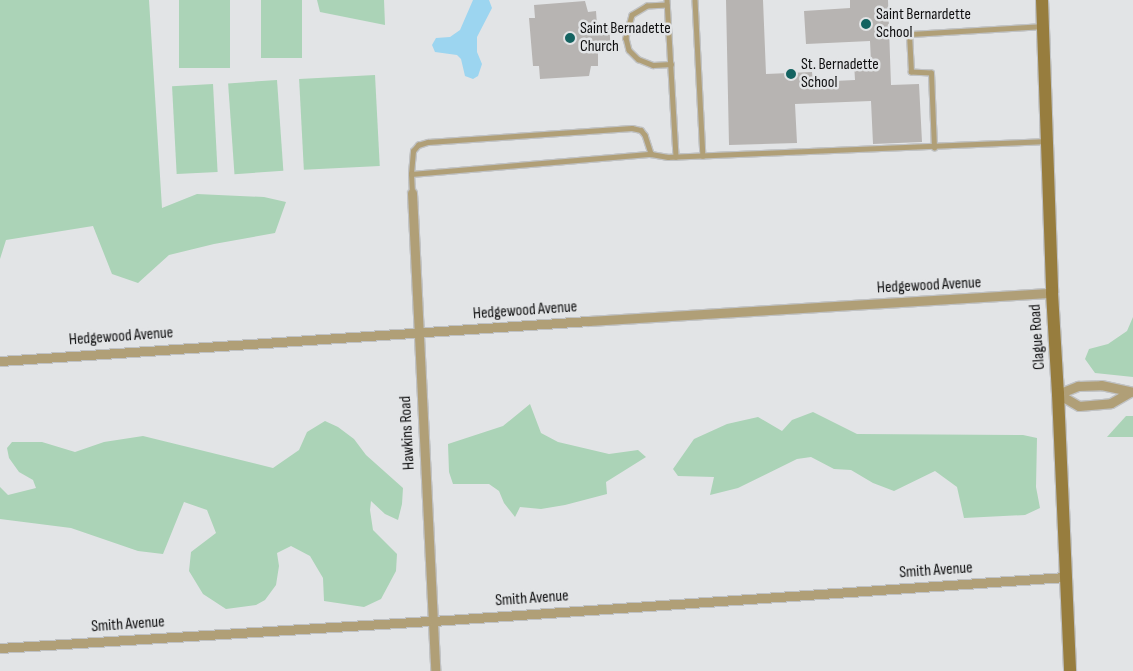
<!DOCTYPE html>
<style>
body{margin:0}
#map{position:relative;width:1133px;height:671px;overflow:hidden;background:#e2e4e6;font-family:"Sofia Sans Condensed",sans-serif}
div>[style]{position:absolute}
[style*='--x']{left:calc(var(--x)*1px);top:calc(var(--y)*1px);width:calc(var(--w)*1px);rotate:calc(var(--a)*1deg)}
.green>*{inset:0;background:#abd3b7;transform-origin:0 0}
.water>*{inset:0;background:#9cd5f0}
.building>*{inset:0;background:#b7b4b2}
.roads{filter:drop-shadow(1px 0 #c0c2c4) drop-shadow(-1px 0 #c0c2c4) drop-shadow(0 1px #c0c2c4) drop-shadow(0 -1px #c0c2c4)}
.service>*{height:4.5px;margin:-2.25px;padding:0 2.25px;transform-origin:2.25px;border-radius:2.25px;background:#b09f77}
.minor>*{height:9px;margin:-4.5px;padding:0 4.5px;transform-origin:4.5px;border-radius:4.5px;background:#b09f77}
.secondary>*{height:12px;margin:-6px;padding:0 6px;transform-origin:6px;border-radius:6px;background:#977d3e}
.dots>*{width:14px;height:14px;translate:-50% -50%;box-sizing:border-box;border:2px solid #e2e4e6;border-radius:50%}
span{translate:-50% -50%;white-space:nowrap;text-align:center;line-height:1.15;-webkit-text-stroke:5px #e2e4e6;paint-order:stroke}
.poi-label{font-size:16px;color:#0e0e0f}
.left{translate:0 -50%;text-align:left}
.street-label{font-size:16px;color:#0e0e0f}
</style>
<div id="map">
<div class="green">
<div style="clip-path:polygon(0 0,149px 0,162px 208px,197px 194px,264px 197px,286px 202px,275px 233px,214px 244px,169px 255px,138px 283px,112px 274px,93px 226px,6px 240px,0 259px)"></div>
<div style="left:179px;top:0;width:51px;height:68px"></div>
<div style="left:261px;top:0;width:41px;height:58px"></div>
<div style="clip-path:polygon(317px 0,384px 0,385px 25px,320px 12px)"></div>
<div style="left:375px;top:75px;width:91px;height:76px;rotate:87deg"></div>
<div style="left:277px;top:80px;width:91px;height:49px;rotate:86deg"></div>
<div style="left:213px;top:84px;width:88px;height:41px;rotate:87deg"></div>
<div style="clip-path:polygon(1133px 317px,1133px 377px,1095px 373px,1085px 359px,1089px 349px,1108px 344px,1127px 331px)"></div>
<div style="clip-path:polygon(530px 404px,541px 433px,558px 442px,609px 454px,638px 450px,646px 457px,606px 482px,607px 494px,565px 505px,541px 509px,520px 507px,515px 517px,504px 503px,499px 491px,489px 484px,453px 484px,449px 472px,448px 444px,503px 426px)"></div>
<div style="clip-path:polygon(813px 412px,857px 434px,1023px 435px,1037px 438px,1036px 487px,1040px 508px,1025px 515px,964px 518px,957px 487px,935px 471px,894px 491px,873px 483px,851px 470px,834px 469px,811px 457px,797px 459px,738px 488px,710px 495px,714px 477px,678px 476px,673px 469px,694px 439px,727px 424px,758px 417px,782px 431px,792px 420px)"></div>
<div style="clip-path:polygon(1126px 416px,1133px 416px,1133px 437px,1107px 437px)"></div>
<div style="clip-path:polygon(325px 421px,338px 427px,354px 439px,366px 455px,403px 488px,402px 504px,398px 520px,385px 514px,371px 501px,370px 510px,373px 530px,397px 554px,396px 571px,381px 599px,364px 607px,324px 601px,323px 578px,310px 556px,291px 546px,277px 553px,279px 566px,276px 585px,265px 600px,256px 605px,226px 609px,203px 594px,189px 571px,191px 552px,216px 533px,207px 510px,184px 502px,163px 554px,138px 551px,71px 528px,0 519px,0 487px,8px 495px,36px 488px,33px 480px,19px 472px,9px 458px,7px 448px,12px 442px,42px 442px,75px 452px,104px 442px,143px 436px,273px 468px,299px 450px,307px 432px)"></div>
</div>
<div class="water">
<div style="clip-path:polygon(473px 0,489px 0,492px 8px,477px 37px,477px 52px,482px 64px,478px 76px,473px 79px,465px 76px,461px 59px,457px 55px,435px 52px,432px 45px,436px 38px,450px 37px,460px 30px)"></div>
</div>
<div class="building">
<div style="clip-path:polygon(726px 0,763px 0,766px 74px,812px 72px,813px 82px,855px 80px,854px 63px,871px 62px,870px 41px,806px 44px,804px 11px,850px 8px,850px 0,888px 0,891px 85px,919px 84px,922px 142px,873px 144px,871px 101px,795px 104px,797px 143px,729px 145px)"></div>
<div style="clip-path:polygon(585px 1px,588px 12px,596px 11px,597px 25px,609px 25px,611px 50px,598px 51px,598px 66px,591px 66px,589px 76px,540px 79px,539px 66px,533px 66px,529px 18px,535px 18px,534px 5px)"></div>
</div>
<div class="roads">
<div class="service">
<div style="--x:667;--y:0;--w:157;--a:86.7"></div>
<div style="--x:695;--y:0;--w:156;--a:87.1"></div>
<div style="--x:667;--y:5;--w:20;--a:177"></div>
<div style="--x:647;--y:6;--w:17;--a:149"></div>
<div style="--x:632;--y:15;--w:24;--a:105"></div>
<div style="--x:626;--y:38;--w:12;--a:76"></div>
<div style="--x:629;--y:50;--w:13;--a:45"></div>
<div style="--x:638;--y:59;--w:16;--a:22"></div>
<div style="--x:653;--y:65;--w:18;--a:-3"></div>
<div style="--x:934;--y:148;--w:75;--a:-92.3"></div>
<div style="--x:931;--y:73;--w:20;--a:-177"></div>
<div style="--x:911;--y:72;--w:38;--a:-93"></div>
<div style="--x:909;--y:34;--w:133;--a:-3.4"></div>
<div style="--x:411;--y:174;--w:23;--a:-85"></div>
<div style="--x:413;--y:151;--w:8;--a:-50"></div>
<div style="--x:418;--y:145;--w:10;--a:-17"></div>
<div style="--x:428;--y:142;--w:204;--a:-3.9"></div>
<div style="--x:632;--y:128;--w:9;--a:13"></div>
<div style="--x:641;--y:130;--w:6;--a:51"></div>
<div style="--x:645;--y:135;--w:20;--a:72"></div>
<div style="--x:412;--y:193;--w:19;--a:-93"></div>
<div style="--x:411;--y:174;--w:241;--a:-4.8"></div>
<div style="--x:651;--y:154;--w:17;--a:10"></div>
<div style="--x:668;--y:157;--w:378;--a:-2.4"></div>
</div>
<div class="minor">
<div style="--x:412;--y:193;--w:479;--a:87.2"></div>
<div style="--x:0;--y:361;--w:590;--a:-3.89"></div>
<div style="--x:589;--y:321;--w:464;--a:-3.5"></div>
<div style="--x:1058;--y:394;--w:24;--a:30"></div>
<div style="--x:1079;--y:406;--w:32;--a:-5"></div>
<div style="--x:1111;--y:403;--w:22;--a:-30"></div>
<div style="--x:1058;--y:394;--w:22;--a:-22"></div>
<div style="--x:1078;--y:386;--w:23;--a:-2"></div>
<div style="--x:1101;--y:385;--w:33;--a:12"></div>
<div style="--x:0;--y:648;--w:434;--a:-3.6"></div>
<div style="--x:433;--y:621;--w:635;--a:-3.98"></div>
</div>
<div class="secondary">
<div style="--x:1042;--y:0;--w:293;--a:88"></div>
<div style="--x:1052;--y:293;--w:101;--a:86.6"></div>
<div style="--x:1058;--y:394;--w:277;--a:87.5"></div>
</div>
</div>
<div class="dots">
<div style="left:866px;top:24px;background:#146361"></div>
<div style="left:570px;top:38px;background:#146361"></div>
<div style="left:791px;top:74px;background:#146361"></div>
</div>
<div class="poi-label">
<span class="left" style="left:876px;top:24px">Saint Bernardette<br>School</span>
<span class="left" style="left:580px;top:38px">Saint Bernadette<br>Church</span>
<span class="left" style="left:801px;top:74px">St. Bernadette<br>School</span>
</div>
<div class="street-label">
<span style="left:929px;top:286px;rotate:-3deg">Hedgewood Avenue</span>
<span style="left:525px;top:311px;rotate:-4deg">Hedgewood Avenue</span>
<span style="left:121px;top:337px;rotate:-4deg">Hedgewood Avenue</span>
<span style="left:1038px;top:337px;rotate:-94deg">Clague Road</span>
<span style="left:408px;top:433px;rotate:-93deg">Hawkins Road</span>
<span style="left:936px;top:571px;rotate:-4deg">Smith Avenue</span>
<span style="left:532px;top:599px;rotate:-4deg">Smith Avenue</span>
<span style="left:128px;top:625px;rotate:-4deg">Smith Avenue</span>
</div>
</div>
